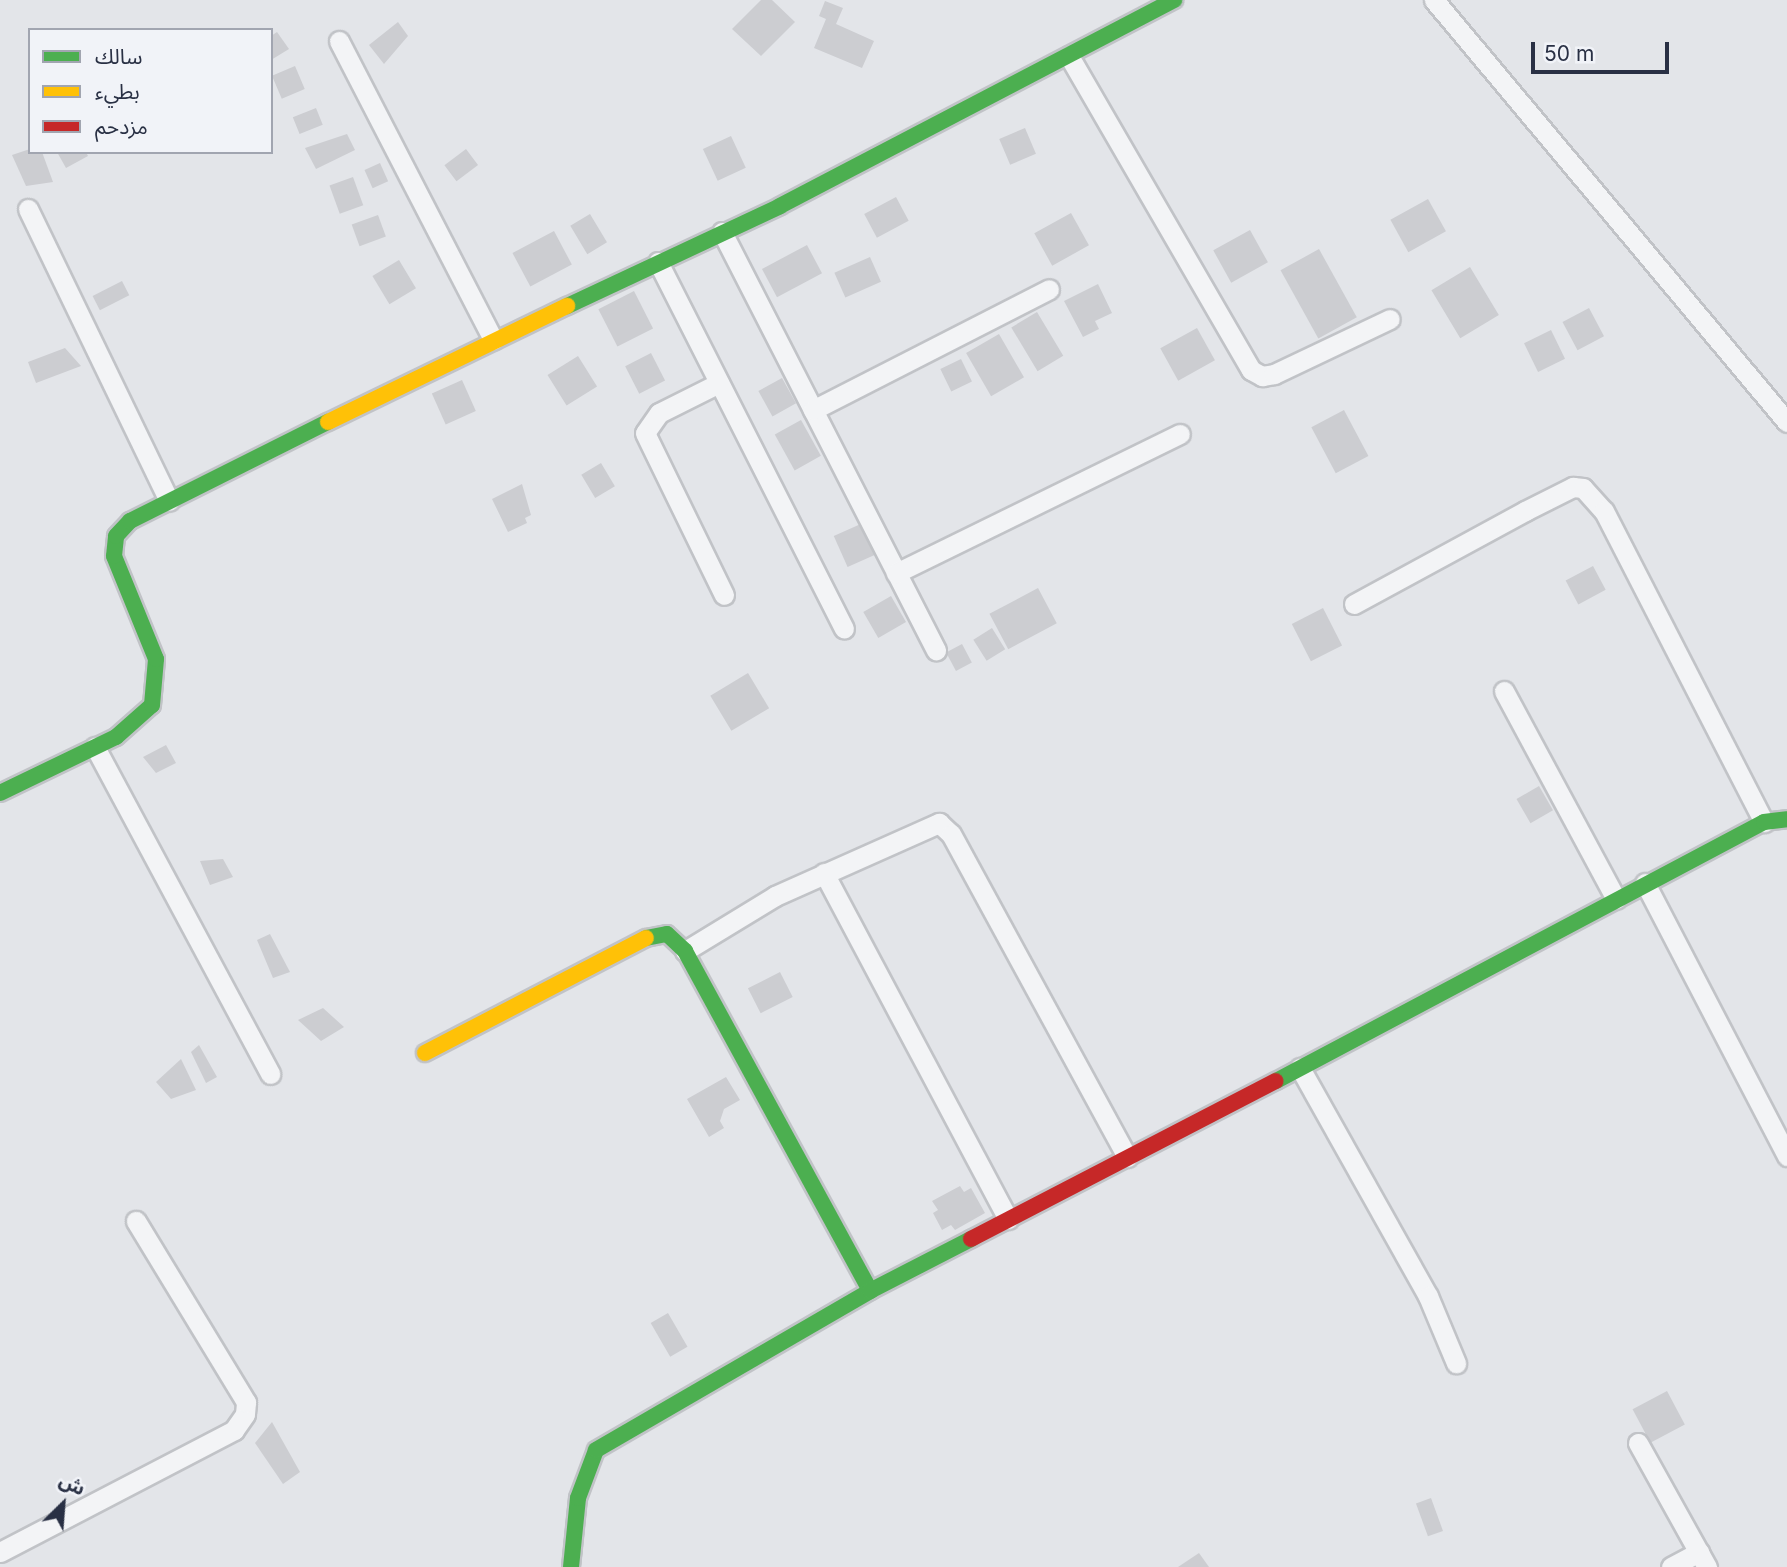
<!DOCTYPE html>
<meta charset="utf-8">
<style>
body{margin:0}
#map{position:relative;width:1787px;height:1567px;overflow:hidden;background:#e3e5e9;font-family:Inter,"Noto Sans Arabic",sans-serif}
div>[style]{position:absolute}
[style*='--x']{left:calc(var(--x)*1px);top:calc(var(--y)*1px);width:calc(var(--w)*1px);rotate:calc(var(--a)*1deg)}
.building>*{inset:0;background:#cccdd1;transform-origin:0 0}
.roads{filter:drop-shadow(2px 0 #c1c3c7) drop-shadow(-2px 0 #c1c3c7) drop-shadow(0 2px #c1c3c7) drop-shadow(0 -2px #c1c3c7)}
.street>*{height:19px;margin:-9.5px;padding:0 9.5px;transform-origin:9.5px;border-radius:9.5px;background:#f3f4f6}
.fast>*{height:16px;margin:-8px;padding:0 8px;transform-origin:8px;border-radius:8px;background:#4caf50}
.slow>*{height:16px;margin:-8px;padding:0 8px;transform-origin:8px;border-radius:8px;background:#ffc107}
.jam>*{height:16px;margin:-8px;padding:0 8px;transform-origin:8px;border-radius:8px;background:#c62828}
span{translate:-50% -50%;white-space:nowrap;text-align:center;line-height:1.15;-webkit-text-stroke:5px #f1f3f8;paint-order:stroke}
.legend{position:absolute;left:28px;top:28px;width:245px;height:126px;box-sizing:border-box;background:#f1f3f8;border:2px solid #a1a5b0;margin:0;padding:9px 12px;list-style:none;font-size:21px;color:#293044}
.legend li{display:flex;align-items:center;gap:14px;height:35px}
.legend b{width:35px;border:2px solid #a1a5b0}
.north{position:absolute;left:28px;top:1469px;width:70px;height:70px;-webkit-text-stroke:5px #f1f3f8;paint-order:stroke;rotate:25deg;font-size:19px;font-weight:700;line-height:28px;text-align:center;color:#293044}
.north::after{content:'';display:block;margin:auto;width:24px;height:32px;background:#293044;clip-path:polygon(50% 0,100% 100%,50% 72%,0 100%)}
.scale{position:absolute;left:1531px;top:42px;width:138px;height:32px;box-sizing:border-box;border:4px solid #293044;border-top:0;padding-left:9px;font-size:21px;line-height:24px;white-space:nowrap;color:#293044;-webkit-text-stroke:5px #f1f3f8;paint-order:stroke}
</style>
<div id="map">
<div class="building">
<div style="clip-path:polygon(761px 0,772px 0,795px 22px,761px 56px,732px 29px)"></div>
<div style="clip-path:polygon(825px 1px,843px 8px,836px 24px,874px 41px,862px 68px,814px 48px,826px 19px,819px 16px)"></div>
<div style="clip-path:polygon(398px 22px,408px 36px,384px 64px,369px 45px)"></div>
<div style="clip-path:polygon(277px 32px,289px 49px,271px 60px,271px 36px)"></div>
<div style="left:295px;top:66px;width:25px;height:25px;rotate:67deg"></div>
<div style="left:316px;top:108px;width:18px;height:25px;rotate:68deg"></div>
<div style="left:1025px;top:128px;width:28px;height:28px;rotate:67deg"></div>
<div style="clip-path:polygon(347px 134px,355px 150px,316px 169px,305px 148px)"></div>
<div style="left:731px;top:136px;width:35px;height:31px;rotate:65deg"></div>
<div style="clip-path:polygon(30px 149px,42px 152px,53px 182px,26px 186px,12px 155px)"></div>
<div style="left:466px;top:149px;width:20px;height:27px;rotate:53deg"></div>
<div style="clip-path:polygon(57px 152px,86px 152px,88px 156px,66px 168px)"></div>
<div style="left:380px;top:163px;width:20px;height:17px;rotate:66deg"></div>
<div style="left:353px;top:177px;width:30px;height:25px;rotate:70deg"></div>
<div style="left:896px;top:197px;width:27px;height:36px;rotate:62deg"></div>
<div style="left:1428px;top:199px;width:37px;height:43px;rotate:61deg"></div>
<div style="left:1071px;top:213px;width:37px;height:42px;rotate:61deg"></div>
<div style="left:590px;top:214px;width:33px;height:23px;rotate:59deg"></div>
<div style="left:378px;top:215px;width:23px;height:28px;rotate:70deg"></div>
<div style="left:1250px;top:230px;width:37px;height:42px;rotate:61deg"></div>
<div style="left:554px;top:231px;width:38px;height:47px;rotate:62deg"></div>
<div style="left:807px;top:245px;width:32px;height:51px;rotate:62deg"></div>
<div style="left:1319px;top:249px;width:78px;height:44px;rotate:61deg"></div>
<div style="left:870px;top:257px;width:27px;height:39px;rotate:66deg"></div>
<div style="left:399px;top:260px;width:33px;height:31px;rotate:59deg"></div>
<div style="left:1470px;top:267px;width:56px;height:45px;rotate:59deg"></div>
<div style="left:122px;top:281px;width:16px;height:33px;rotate:63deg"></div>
<div style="clip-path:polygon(1098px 284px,1112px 313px,1095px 321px,1099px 329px,1083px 337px,1064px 301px)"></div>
<div style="left:634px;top:291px;width:42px;height:40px;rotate:63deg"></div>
<div style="left:1589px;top:308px;width:32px;height:30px;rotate:62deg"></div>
<div style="left:1037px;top:312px;width:51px;height:30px;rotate:59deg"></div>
<div style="left:1197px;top:328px;width:37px;height:42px;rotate:61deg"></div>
<div style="left:1551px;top:330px;width:32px;height:30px;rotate:64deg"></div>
<div style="left:999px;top:334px;width:50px;height:38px;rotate:60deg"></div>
<div style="clip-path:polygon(65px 348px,81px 366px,36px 383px,28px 362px)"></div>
<div style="left:651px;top:353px;width:31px;height:29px;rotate:63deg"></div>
<div style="left:578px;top:356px;width:36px;height:36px;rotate:58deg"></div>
<div style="left:961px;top:359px;width:25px;height:23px;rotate:64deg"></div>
<div style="left:782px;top:378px;width:29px;height:27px;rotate:61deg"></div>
<div style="left:462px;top:380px;width:34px;height:33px;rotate:66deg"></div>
<div style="left:1344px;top:410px;width:52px;height:37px;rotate:62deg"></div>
<div style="left:801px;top:420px;width:41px;height:30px;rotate:61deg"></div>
<div style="left:601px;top:463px;width:27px;height:23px;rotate:59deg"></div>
<div style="clip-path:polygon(522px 484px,531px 515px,525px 518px,527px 523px,508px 532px,492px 499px)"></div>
<div style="left:863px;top:523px;width:34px;height:32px;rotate:66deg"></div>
<div style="left:1593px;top:566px;width:27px;height:31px;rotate:62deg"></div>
<div style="left:1038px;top:588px;width:40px;height:55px;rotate:62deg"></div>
<div style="left:891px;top:596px;width:30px;height:32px;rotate:60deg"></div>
<div style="left:1323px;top:608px;width:42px;height:35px;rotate:63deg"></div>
<div style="left:992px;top:628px;width:25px;height:22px;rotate:58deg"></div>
<div style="left:962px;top:644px;width:21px;height:18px;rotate:62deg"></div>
<div style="left:748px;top:673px;width:41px;height:44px;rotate:59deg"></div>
<div style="clip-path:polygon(166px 745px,176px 763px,156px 773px,143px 757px)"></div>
<div style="left:1539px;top:786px;width:28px;height:26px;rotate:60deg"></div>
<div style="clip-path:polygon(223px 859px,233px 877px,210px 885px,200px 861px)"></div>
<div style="clip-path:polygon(270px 934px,290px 972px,273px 978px,257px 940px)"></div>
<div style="left:780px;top:972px;width:28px;height:36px;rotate:63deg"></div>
<div style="clip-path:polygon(323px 1008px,344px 1027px,321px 1041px,298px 1020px)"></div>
<div style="clip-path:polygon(199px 1045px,217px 1077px,206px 1083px,191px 1052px)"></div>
<div style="clip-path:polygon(181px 1059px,196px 1090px,171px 1099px,156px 1082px)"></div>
<div style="clip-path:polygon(726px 1077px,740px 1100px,724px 1109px,720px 1121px,724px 1128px,709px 1137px,687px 1099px)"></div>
<div style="clip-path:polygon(960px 1186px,964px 1192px,971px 1188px,985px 1213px,955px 1230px,951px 1225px,942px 1230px,933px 1213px,938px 1210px,932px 1201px)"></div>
<div style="left:668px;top:1313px;width:39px;height:20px;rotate:60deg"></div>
<div style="left:1667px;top:1391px;width:38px;height:39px;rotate:62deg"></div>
<div style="clip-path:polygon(272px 1422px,300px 1472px,283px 1484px,255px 1443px)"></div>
<div style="left:1431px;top:1498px;width:35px;height:16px;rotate:70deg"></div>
<div style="clip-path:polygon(1199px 1553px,1209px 1567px,1178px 1567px)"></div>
</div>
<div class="roads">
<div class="street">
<div style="--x:1434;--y:0;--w:550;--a:50.09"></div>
<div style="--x:339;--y:41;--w:336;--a:62.7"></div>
<div style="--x:1069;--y:56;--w:363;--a:59.9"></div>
<div style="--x:1251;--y:370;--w:13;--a:29"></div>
<div style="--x:1262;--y:376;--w:12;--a:-9"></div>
<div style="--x:1274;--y:374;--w:128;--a:-25.4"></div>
<div style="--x:28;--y:209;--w:324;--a:64.2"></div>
<div style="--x:722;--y:232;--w:470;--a:62.9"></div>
<div style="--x:658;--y:262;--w:411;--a:63.1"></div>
<div style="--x:719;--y:383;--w:67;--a:153.4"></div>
<div style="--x:659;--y:413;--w:24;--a:125"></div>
<div style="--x:645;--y:433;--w:180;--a:64"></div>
<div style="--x:813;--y:410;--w:265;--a:-27.1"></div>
<div style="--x:896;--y:573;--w:316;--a:-26.1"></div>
<div style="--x:1354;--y:604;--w:195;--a:-28.5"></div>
<div style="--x:1525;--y:511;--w:54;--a:-26.6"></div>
<div style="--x:1573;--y:487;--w:10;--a:6"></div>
<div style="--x:1583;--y:488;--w:31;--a:48"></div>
<div style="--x:1604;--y:511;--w:350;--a:62.8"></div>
<div style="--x:1504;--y:691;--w:236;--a:61.7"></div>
<div style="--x:95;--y:747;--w:371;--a:61.8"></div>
<div style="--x:824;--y:873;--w:392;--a:62"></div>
<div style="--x:1645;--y:883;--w:308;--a:62.5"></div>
<div style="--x:685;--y:951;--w:105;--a:-31.4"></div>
<div style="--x:775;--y:896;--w:180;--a:-24"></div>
<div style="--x:939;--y:823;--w:16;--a:43"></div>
<div style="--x:951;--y:834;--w:368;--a:61.4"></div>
<div style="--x:1300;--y:1068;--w:261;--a:60.7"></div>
<div style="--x:1428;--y:1296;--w:73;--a:67.3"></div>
<div style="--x:1638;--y:1443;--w:142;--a:60.9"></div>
<div style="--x:0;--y:1552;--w:264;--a:-27.5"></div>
<div style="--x:234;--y:1430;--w:19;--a:-55"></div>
<div style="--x:245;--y:1414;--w:12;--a:-85"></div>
<div style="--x:246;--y:1402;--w:212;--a:-121.3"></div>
<div style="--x:1671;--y:1567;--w:32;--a:-28"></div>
</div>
<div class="fast">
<div style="--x:567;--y:306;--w:235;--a:-25.1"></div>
<div style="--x:780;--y:206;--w:445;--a:-27.6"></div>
<div style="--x:0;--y:793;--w:129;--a:-25.8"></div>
<div style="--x:116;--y:737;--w:48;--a:-41.6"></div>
<div style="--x:152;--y:705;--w:46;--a:-85"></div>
<div style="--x:156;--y:659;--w:111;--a:-112.2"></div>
<div style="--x:114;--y:556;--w:20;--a:-84"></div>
<div style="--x:116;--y:536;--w:21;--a:-47"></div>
<div style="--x:130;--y:521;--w:221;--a:-26.6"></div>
<div style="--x:646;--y:938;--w:21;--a:-11"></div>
<div style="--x:667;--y:934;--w:25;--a:43"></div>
<div style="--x:685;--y:951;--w:387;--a:61.4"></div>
<div style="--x:1276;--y:1081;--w:552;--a:-27.96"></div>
<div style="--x:1764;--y:822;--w:23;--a:-7"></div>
<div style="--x:571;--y:1567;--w:69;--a:-84.2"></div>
<div style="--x:578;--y:1498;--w:51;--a:-69.4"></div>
<div style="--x:596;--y:1450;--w:317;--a:-30.1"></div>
<div style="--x:870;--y:1291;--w:114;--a:-27.2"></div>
</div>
<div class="slow">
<div style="--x:328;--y:422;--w:266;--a:-25.9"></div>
<div style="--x:425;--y:1053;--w:249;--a:-27.5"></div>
</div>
<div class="jam">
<div style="--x:971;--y:1239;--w:343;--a:-27.4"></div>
</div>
</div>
<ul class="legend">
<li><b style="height:9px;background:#4caf50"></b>سالك</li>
<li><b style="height:9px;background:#ffc107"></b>بطيء</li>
<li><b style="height:9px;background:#c62828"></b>مزدحم</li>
</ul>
<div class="north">ش</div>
<div class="scale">50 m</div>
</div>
